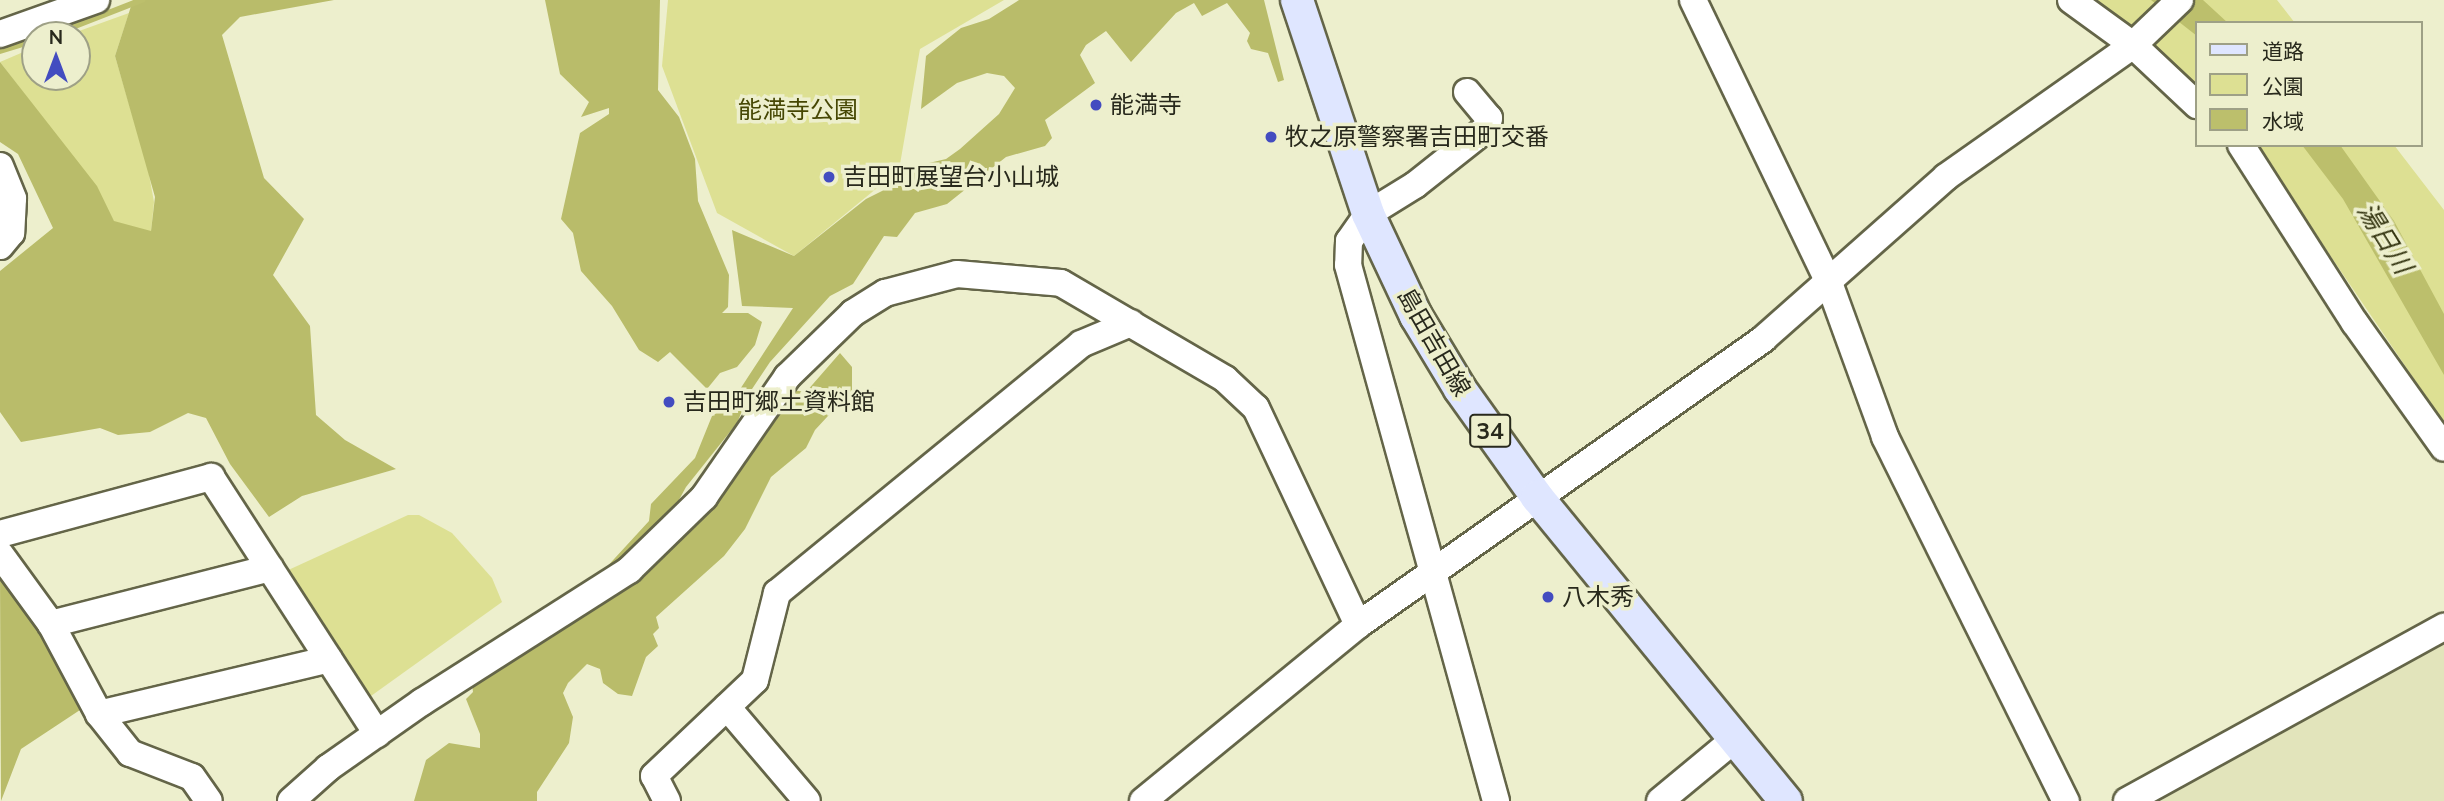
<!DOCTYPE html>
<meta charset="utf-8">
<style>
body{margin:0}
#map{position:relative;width:2444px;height:801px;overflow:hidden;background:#edefcd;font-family:Mulish,"Noto Sans JP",sans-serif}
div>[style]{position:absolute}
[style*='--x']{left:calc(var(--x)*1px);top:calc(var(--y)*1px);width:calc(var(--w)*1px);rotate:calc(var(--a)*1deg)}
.built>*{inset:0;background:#e2e4bb}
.green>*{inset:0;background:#dde093}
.forest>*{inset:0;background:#b9bc6a}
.water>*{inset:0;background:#bcbf6c}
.stream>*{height:6px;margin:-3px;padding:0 3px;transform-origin:3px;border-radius:3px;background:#bcbf6c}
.roads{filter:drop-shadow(2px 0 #646548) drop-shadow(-2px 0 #646548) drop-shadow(0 2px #646548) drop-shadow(0 -2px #646548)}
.minor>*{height:26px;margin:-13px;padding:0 13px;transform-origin:13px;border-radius:13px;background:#fff}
.major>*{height:32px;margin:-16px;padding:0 16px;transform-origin:16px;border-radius:16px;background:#dfe6ff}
.dots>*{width:19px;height:19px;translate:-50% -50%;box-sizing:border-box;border:4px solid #edefcd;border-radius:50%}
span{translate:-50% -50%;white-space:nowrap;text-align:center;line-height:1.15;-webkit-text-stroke:7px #edefcd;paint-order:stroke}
.shield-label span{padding:2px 5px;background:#edefcd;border:2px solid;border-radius:5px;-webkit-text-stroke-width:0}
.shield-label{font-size:23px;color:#28291c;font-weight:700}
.poi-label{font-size:24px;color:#28291c}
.left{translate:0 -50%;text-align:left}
.park-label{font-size:24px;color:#464704}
.street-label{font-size:24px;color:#28291c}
.water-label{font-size:26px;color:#363713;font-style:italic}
.legend{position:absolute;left:2195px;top:21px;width:228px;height:126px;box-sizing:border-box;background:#edefcd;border:2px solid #9ea086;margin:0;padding:9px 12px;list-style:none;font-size:21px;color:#28291c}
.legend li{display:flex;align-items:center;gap:14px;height:35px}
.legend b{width:35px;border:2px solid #9ea086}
.north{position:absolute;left:21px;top:21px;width:70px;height:70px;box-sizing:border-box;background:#edefcd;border:2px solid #9ea086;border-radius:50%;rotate:0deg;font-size:19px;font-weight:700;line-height:28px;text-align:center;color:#28291c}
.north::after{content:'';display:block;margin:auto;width:24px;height:32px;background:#434cc0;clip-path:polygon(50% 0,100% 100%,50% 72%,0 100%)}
</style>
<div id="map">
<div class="built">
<div style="clip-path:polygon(2444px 639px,2444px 801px,2160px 801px)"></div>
</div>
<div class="green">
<div style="clip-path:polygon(668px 0,1004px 0,920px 49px,899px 170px,794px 256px,717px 213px,662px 66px)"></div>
<div style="clip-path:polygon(2088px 0,2277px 0,2295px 23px,2197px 23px,2197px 97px)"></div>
<div style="clip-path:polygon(129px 13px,115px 56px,148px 169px,154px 202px,151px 232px,115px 224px,98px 190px,0 62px,35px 47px,35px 77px,77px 77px,77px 35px,68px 35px)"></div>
<div style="clip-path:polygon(2250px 145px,2394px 145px,2444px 210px,2444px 423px,2264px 158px)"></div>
<div style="clip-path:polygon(408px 515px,419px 515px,452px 533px,492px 578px,502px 602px,364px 701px,284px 572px)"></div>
</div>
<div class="forest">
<div style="clip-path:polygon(133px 0,334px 0,240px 17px,222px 35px,264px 178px,304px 219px,273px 275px,310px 326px,316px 415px,345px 440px,396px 469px,302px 496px,269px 517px,230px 464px,206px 418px,188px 413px,150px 432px,118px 435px,100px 428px,21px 442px,0 412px,0 271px,53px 228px,18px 154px,0 142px,0 62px,97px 186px,114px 221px,151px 231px,155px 197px,115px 56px)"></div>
<div style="clip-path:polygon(545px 0,660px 0,658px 90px,679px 117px,695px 159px,698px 201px,729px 275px,728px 307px,722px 313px,748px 313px,762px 322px,755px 345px,737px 367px,720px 373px,707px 389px,670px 352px,658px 362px,639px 350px,612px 306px,581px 271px,573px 233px,561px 219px,580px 133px,609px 114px,609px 108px,581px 117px,589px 102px,560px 74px)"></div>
<div style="clip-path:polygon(1019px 0,1264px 0,1284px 80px,1278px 82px,1268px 53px,1251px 49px,1247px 41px,1250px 33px,1227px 3px,1202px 16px,1194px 3px,1176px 13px,1131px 62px,1106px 31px,1086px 45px,1080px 55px,1095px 83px,1045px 120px,1052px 138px,1045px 146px,1006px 157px,947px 204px,915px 213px,897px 237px,884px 236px,853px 284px,830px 296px,770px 362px,750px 392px,737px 423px,686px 487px,668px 520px,592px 583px,649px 521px,651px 504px,695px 458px,712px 416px,731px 403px,793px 308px,742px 306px,732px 230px,794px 256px,866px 199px,894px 185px,899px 170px,946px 159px,960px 149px,999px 114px,1015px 88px,1004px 76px,987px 73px,957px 83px,921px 109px,926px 56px,961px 28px,989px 19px)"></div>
<div style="clip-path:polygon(840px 353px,852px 367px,852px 390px,815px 430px,806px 448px,771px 477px,745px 529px,724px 556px,656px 617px,659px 628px,653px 634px,658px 646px,646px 657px,632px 696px,618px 694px,603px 683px,600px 669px,587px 664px,568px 683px,563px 693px,573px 717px,569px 743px,537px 792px,537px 801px,414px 801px,426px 760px,449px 743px,480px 748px,480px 734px,466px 699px,473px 692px,471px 676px,648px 555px,785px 389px,806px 392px)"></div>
<div style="clip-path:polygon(0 574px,48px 638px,83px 708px,21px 749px,1px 801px)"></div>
</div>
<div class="water">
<div style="clip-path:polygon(2151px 0,2203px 0,2228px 23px,2197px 23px,2197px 36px)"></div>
<div style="clip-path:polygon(2302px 145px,2340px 145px,2394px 221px,2444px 314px,2444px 375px,2343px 199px)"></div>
</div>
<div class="stream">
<div style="--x:52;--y:35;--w:97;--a:-21.3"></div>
<div style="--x:0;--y:51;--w:37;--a:-17"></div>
</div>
<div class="roads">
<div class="minor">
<div style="--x:1693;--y:0;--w:311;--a:64.3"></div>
<div style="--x:1828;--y:280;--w:167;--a:70"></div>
<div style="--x:1885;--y:437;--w:407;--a:63.6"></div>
<div style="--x:2071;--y:0;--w:77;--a:36"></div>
<div style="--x:2133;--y:45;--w:88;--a:43.2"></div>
<div style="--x:0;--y:34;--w:102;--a:-19.5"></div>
<div style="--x:1467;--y:92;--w:34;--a:50"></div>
<div style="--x:1489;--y:118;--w:10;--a:101"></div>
<div style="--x:1487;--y:128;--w:92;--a:141.6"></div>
<div style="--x:1415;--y:185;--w:55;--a:148.3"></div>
<div style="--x:1368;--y:214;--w:33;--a:125"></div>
<div style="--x:1349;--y:241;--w:24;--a:92"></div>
<div style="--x:1348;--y:265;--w:556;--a:74.56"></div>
<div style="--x:2241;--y:145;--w:211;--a:57.4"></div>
<div style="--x:2355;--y:323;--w:153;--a:54.5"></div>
<div style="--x:0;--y:166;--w:35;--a:68"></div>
<div style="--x:13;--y:199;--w:34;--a:93"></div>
<div style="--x:11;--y:233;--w:17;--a:130"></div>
<div style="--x:0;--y:534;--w:219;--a:-15.1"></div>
<div style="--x:211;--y:477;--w:306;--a:57.1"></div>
<div style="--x:0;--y:554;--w:87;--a:53.9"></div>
<div style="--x:51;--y:624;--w:102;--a:61.9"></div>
<div style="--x:99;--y:714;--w:50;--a:51.5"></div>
<div style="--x:130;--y:753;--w:66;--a:21.2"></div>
<div style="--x:192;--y:777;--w:29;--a:55"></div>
<div style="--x:51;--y:624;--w:226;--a:-14.3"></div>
<div style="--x:727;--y:707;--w:123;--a:49.6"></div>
<div style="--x:99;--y:714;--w:236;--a:-13.4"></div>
<div style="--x:291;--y:801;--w:50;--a:-41.7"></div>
<div style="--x:328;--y:768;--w:115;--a:-35.1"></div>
<div style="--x:422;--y:702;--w:246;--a:-32.5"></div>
<div style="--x:629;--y:570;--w:105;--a:-44.2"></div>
<div style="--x:704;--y:497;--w:146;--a:-55.3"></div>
<div style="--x:787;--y:377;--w:92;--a:-44.1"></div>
<div style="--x:853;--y:313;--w:38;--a:-32"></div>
<div style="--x:885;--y:293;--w:74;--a:-14.8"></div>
<div style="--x:957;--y:274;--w:104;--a:4.9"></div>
<div style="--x:1061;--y:283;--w:190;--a:30.3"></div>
<div style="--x:1225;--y:379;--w:42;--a:43.1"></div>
<div style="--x:1256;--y:408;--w:240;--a:64.8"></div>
<div style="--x:667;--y:801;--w:28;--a:-117"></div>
<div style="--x:654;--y:776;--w:139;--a:-43.5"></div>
<div style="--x:755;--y:680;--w:90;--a:-75.8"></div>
<div style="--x:777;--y:593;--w:393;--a:-39.3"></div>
<div style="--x:1081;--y:344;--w:54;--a:-22.8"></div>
<div style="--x:1143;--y:801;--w:278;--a:-39.3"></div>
<div style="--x:1358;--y:625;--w:496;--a:-35.2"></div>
<div style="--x:1763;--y:339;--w:244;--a:-41.5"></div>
<div style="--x:1946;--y:177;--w:229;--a:-35.2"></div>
<div style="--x:2133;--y:45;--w:65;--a:-43.8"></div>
<div style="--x:1660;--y:801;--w:97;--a:-39.6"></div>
<div style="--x:2127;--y:801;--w:362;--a:-28.8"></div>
</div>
<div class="major">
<div style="--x:1297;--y:0;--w:225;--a:71.6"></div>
<div style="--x:1368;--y:214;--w:113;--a:64.8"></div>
<div style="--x:1416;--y:316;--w:85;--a:58.9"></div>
<div style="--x:1460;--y:389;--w:133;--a:54.5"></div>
<div style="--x:1537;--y:497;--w:393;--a:50.7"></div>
</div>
</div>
<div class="dots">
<div style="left:1096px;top:105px;background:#434cc0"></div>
<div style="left:1271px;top:137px;background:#434cc0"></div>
<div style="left:829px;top:177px;background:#434cc0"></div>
<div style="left:669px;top:402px;background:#434cc0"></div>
<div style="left:1548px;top:597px;background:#434cc0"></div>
</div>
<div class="shield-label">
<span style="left:1490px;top:431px">34</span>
</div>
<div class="poi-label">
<span class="left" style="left:1110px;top:105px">能満寺</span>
<span class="left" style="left:1285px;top:137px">牧之原警察署吉田町交番</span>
<span class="left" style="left:843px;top:177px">吉田町展望台小山城</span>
<span class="left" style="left:683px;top:402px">吉田町郷土資料館</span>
<span class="left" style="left:1562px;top:597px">八木秀</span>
</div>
<div class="park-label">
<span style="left:798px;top:110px">能満寺公園</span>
</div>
<div class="street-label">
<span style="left:1434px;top:342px;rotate:60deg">島田吉田線</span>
</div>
<div class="water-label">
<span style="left:2385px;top:238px;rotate:58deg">湯日川</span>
</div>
<ul class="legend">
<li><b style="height:9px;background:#dfe6ff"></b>道路</li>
<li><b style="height:19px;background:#dde093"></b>公園</li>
<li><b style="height:19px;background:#bcbf6c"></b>水域</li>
</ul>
<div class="north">N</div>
</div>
